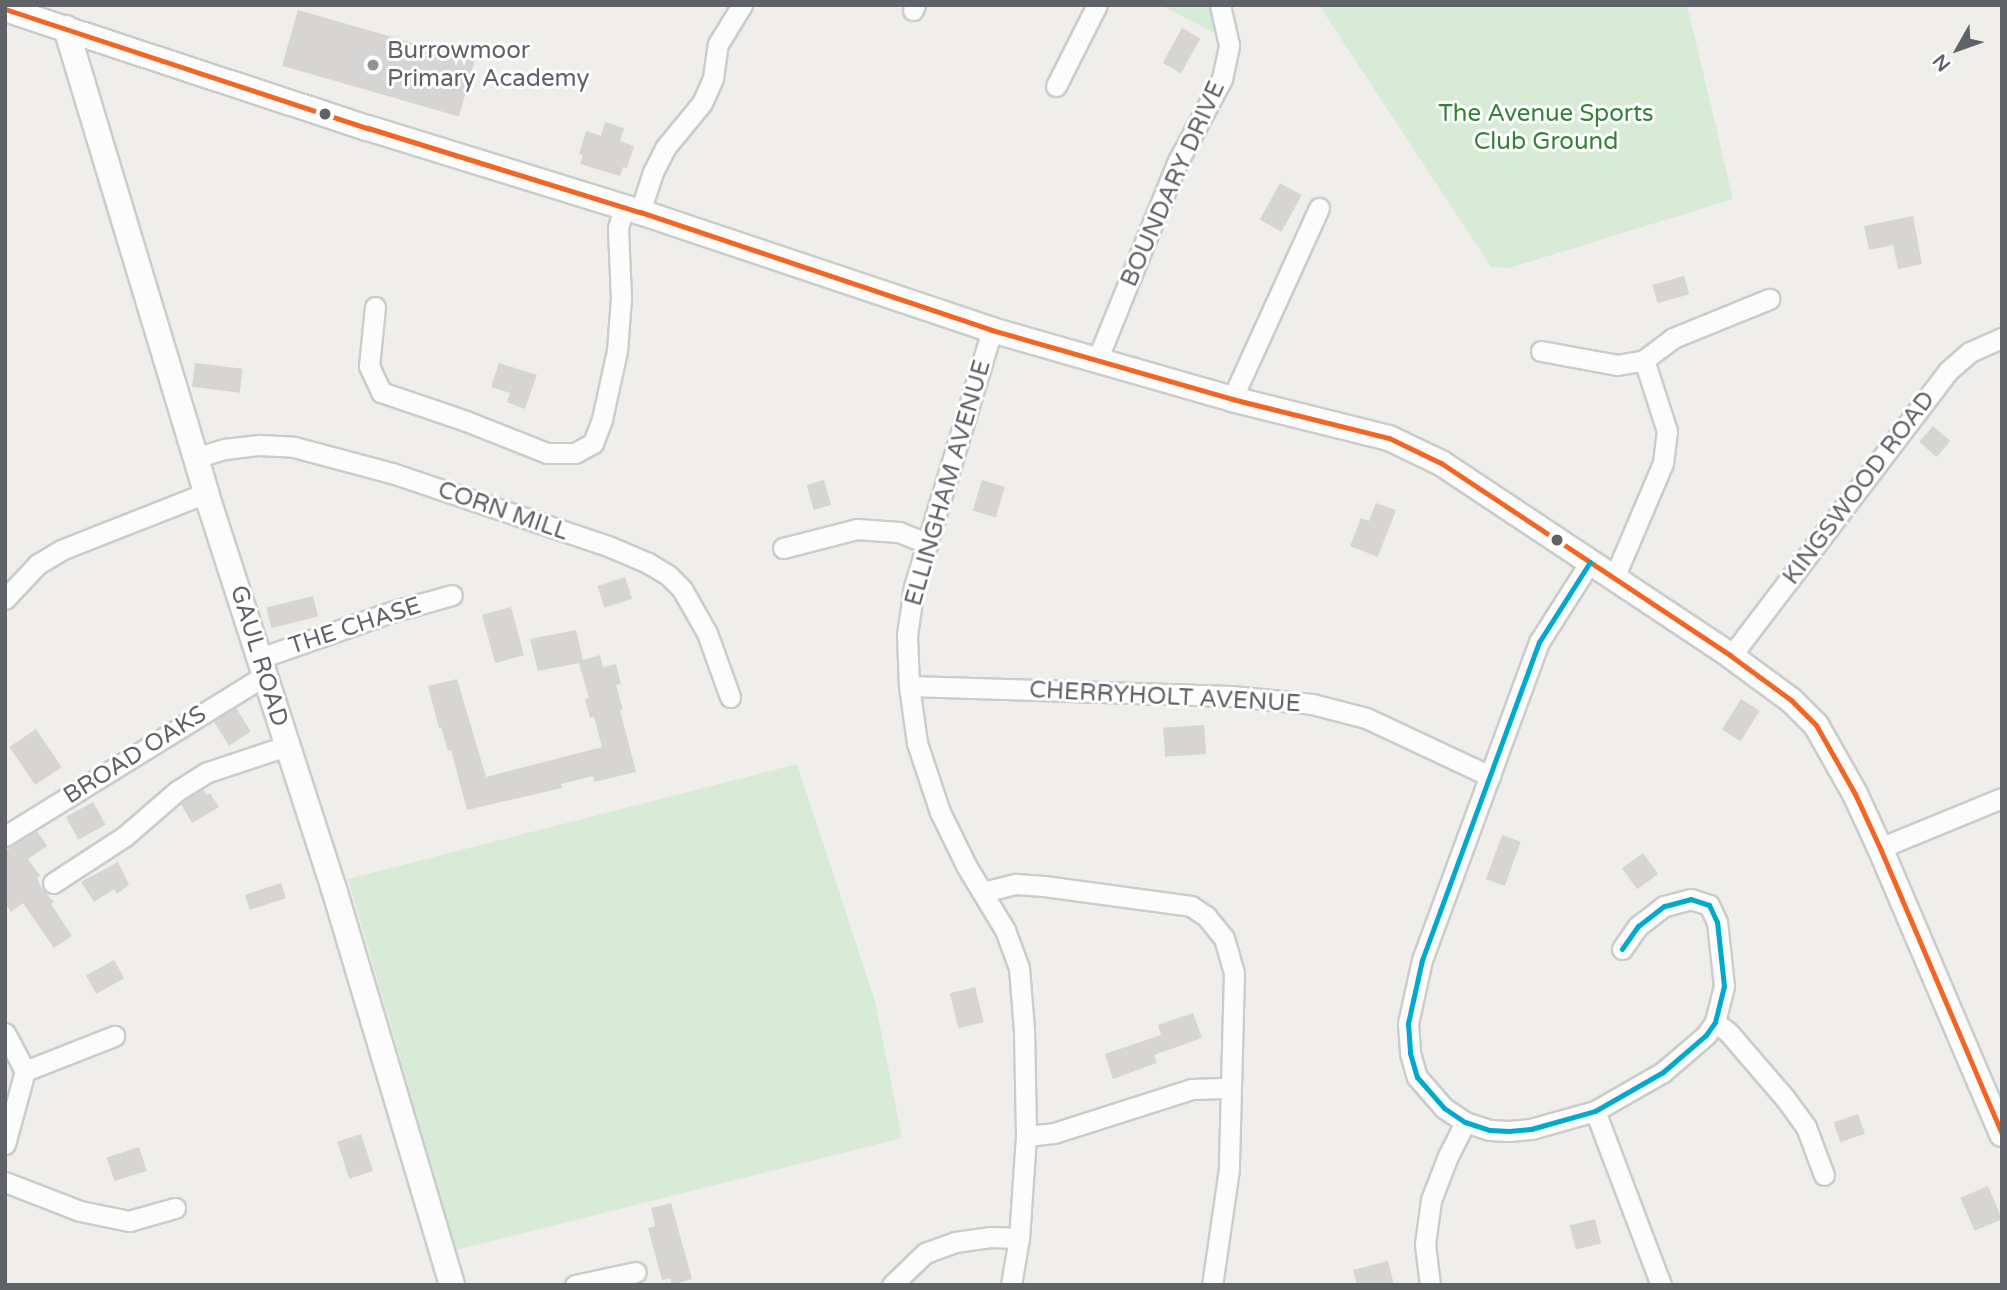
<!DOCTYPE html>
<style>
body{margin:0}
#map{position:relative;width:2007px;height:1290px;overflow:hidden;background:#efeeea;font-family:"Varela Round",sans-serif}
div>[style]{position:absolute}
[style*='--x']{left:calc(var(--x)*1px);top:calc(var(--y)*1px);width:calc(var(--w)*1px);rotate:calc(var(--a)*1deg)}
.green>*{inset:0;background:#d8ebd6}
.building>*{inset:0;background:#d6d5d3;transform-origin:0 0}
.roads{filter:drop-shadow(2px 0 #cbcccc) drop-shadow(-2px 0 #cbcccc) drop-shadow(0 2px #cbcccc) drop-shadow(0 -2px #cbcccc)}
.minor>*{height:19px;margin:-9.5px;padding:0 9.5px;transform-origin:9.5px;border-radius:9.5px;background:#fdfcfc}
.tertiary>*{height:24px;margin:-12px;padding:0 12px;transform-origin:12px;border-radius:12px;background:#fdfcfc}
.bus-1>*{height:5px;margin:-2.5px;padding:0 2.5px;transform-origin:2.5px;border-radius:2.5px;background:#f26522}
.bus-2>*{height:5px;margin:-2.5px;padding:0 2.5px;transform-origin:2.5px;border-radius:2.5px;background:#00a9ce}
.dots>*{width:19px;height:19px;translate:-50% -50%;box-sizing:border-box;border:4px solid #fff;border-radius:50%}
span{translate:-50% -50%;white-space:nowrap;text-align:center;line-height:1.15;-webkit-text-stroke:6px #fff;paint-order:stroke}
.poi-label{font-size:24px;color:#5f6368}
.left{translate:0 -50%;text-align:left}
.park-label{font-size:24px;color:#348238}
.street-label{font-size:24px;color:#5f6368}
.frame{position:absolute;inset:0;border:7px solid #5f6368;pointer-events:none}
.north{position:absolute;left:1923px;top:14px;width:70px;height:70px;-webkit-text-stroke:5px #fff;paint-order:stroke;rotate:230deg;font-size:19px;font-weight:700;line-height:28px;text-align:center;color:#5f6368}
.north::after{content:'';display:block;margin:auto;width:24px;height:32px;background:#5f6368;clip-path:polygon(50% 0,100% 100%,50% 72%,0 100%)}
</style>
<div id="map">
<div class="green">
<div style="clip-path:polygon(1160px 5px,1208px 5px,1213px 16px,1215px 33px)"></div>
<div style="clip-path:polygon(1319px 5px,1687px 5px,1733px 199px,1509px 268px,1491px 267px)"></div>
<div style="clip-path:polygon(797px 764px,875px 1001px,902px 1138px,456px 1250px,348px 879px)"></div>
</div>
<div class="building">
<div style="left:298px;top:10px;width:184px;height:58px;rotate:16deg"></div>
<div style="left:1182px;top:28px;width:21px;height:40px;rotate:29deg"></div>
<div style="clip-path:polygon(605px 122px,624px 128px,620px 141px,634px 146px,627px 168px,623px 167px,620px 176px,580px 164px,583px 155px,579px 154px,586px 131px,601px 136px)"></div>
<div style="left:1280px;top:183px;width:25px;height:42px;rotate:29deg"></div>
<div style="clip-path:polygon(1913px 216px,1922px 264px,1898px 269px,1893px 245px,1869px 250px,1864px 226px)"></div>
<div style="left:1684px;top:276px;width:19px;height:33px;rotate:74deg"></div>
<div style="left:195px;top:363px;width:48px;height:24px;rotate:7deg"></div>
<div style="clip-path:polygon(499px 363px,537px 375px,525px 409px,507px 402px,510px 393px,491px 387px)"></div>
<div style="left:1933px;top:426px;width:23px;height:21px;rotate:41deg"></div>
<div style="left:824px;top:480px;width:26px;height:18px;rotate:74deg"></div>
<div style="left:982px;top:480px;width:24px;height:32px;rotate:17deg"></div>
<div style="clip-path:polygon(1376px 503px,1396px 510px,1378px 557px,1350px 546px,1361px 518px,1369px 521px)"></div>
<div style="left:625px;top:577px;width:23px;height:29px;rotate:72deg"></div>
<div style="left:313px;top:596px;width:21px;height:48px;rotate:76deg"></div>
<div style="left:511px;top:607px;width:50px;height:30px;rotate:75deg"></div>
<div style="clip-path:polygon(576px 630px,583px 660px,600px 655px,603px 667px,616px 664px,621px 684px,616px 685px,623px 710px,620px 710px,636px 772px,594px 782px,593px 776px,561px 784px,562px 788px,467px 810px,451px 750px,448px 751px,441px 727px,439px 728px,428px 686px,457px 679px,486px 777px,602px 747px,594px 717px,590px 718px,585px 699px,589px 698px,579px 663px,538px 671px,530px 639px)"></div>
<div style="left:1741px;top:699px;width:22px;height:36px;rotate:32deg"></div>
<div style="left:236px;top:708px;width:28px;height:26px;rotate:58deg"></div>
<div style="left:1204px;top:725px;width:29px;height:41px;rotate:86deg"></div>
<div style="left:36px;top:729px;width:46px;height:32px;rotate:56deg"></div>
<div style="clip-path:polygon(203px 789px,207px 795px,210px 793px,219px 807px,192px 823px,181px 804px)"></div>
<div style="left:93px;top:802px;width:26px;height:31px;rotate:61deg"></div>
<div style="clip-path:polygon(37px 831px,47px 846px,28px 859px,40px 876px,37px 878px,42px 889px,54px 902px,51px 904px,72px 936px,54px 948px,23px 903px,11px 912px,5px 903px,5px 851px)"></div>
<div style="left:1502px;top:835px;width:20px;height:47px;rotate:20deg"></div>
<div style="left:1643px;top:853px;width:26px;height:26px;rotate:54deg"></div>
<div style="clip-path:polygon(118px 862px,129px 885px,117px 894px,114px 889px,94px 902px,81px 882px)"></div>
<div style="left:281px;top:883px;width:16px;height:38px;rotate:72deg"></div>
<div style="left:114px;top:960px;width:21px;height:32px;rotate:61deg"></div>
<div style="left:975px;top:987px;width:36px;height:26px;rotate:76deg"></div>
<div style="clip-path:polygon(1193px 1013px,1202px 1038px,1154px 1055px,1157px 1063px,1113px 1079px,1105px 1054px,1161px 1035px,1158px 1025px)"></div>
<div style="left:1858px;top:1114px;width:21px;height:26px;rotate:71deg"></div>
<div style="left:361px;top:1134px;width:39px;height:25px;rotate:72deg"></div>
<div style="left:139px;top:1147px;width:25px;height:34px;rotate:72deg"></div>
<div style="left:1988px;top:1186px;width:36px;height:30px;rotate:67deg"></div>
<div style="clip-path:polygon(671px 1203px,692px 1279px,672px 1285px,670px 1278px,662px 1280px,648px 1228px,655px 1226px,651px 1208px)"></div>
<div style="left:1595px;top:1219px;width:25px;height:26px;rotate:76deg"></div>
<div style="clip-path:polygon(1388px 1261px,1394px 1285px,1357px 1285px,1353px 1270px)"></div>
</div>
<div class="roads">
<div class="minor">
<div style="--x:913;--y:10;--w:5;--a:-68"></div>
<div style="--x:1056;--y:86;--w:91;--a:-63.2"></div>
<div style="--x:640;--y:212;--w:40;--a:-72"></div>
<div style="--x:652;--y:174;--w:29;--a:-63"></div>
<div style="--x:665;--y:148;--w:58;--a:-50.6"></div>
<div style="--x:702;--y:103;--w:27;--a:-66"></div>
<div style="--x:713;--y:78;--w:34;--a:-82"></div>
<div style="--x:718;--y:44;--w:46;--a:-58.4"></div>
<div style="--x:375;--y:307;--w:59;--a:95.8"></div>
<div style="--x:369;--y:366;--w:29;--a:65"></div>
<div style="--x:381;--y:392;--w:90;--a:18.8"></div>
<div style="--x:466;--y:421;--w:87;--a:21.6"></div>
<div style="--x:547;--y:453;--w:28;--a:0"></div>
<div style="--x:575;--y:453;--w:21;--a:-29"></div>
<div style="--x:593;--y:443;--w:26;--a:-69"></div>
<div style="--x:602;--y:419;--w:70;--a:-77.6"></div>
<div style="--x:617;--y:351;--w:53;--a:-85.7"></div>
<div style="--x:621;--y:298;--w:70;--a:-92.5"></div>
<div style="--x:618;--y:228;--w:22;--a:-74"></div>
<div style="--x:992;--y:330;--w:269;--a:106.9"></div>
<div style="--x:914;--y:587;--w:49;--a:98.3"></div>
<div style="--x:907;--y:635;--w:51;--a:87.8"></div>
<div style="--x:909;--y:686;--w:58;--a:82"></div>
<div style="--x:917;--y:743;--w:73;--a:71.6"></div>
<div style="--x:940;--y:812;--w:61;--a:63.9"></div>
<div style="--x:967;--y:867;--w:74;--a:58.9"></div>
<div style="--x:1005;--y:930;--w:40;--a:69.8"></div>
<div style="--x:1019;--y:968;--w:62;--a:85.4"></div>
<div style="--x:1024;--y:1030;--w:106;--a:88.9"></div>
<div style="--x:1026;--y:1136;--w:102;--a:93.9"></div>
<div style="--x:1019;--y:1238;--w:48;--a:99.7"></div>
<div style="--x:1541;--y:351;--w:77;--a:10.4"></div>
<div style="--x:1617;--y:365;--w:27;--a:-10"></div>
<div style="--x:1644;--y:360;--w:36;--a:-37"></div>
<div style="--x:1673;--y:338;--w:104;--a:-22.1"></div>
<div style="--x:1097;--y:360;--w:215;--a:-67.9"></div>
<div style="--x:1178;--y:161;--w:93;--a:-61.8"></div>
<div style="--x:1222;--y:79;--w:35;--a:-78"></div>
<div style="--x:1229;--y:45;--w:41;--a:-102.7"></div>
<div style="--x:1232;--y:399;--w:210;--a:-65.5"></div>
<div style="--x:198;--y:457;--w:28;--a:-17"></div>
<div style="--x:225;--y:449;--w:34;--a:-7"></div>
<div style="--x:259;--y:445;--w:35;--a:3"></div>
<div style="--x:294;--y:447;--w:101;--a:14.9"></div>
<div style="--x:392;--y:473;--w:228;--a:18.7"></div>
<div style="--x:608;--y:546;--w:43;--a:23"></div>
<div style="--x:648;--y:563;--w:23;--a:31"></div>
<div style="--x:668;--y:575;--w:20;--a:45"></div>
<div style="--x:682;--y:589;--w:51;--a:60.4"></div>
<div style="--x:707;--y:633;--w:68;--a:70.2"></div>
<div style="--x:783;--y:548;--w:76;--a:-14.4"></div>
<div style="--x:857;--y:529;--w:42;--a:4.1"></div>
<div style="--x:899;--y:532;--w:31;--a:22"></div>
<div style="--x:1590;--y:562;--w:95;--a:122.5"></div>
<div style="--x:1539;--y:642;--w:339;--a:110.2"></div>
<div style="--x:1422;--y:960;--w:65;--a:102.5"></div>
<div style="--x:1408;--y:1023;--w:30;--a:86"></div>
<div style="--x:1410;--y:1053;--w:25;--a:74"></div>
<div style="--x:1417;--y:1077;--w:41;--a:48.9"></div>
<div style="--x:1444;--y:1108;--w:25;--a:34"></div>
<div style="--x:1465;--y:1122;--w:26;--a:18"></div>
<div style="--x:1490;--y:1130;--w:19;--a:3"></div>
<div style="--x:1509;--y:1131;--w:22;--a:-5"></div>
<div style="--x:1531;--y:1129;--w:66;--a:-15.7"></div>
<div style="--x:1595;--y:1111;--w:78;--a:-29.8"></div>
<div style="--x:1663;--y:1072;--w:57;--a:-40.7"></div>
<div style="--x:1706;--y:1035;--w:16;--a:-55"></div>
<div style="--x:1715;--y:1022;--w:37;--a:-76"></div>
<div style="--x:1724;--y:986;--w:64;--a:-96.2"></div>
<div style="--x:1717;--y:922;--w:19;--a:-115"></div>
<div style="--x:1709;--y:905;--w:19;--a:-162"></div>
<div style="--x:1691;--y:899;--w:28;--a:165"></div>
<div style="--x:1664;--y:906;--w:33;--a:142"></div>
<div style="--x:1638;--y:926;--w:28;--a:125"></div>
<div style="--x:1614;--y:578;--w:125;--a:-66.9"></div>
<div style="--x:1663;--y:463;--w:32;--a:-83"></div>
<div style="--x:1667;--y:431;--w:75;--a:-107.9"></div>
<div style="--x:5;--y:599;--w:48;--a:-46.7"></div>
<div style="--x:38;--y:564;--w:27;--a:-31"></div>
<div style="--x:61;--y:550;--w:156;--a:-21.5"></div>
<div style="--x:1731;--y:656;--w:358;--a:-52.7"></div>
<div style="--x:1948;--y:371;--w:29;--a:-41"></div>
<div style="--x:1970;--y:352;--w:35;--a:-24"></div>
<div style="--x:260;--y:658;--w:139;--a:-19.3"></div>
<div style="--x:391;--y:612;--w:63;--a:-15.6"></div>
<div style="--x:909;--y:686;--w:322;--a:1.8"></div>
<div style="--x:1231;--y:696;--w:81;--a:5.6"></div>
<div style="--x:1312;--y:704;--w:56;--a:14.5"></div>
<div style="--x:1366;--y:718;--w:137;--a:25.1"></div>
<div style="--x:5;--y:836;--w:307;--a:-31.7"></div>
<div style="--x:1880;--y:848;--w:132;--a:-22.3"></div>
<div style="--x:53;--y:883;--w:86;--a:-33.1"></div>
<div style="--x:125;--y:836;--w:69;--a:-40.9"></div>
<div style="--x:177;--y:791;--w:36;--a:-32"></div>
<div style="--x:208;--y:772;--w:82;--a:-18.4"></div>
<div style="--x:983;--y:892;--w:34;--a:-14"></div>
<div style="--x:1016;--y:884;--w:28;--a:4"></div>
<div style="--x:1044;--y:886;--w:148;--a:7.7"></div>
<div style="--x:1191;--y:906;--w:18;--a:34"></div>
<div style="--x:1206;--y:916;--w:28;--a:51"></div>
<div style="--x:1224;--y:938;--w:35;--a:74"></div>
<div style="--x:1234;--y:972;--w:197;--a:91.5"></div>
<div style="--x:1229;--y:1169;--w:117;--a:98.3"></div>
<div style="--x:1715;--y:1022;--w:18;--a:38"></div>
<div style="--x:1729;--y:1033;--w:86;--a:49.3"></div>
<div style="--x:1785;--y:1098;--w:36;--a:54"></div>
<div style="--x:1806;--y:1127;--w:51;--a:69.4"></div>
<div style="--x:5;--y:1033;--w:43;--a:62.2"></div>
<div style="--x:25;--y:1071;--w:96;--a:-21.5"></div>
<div style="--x:1595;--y:1111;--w:186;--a:69.2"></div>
<div style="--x:1026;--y:1136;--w:28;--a:-6"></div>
<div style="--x:1054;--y:1133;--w:145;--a:-17.7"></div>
<div style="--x:1192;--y:1089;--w:38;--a:-2"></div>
<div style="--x:5;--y:1144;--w:76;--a:-74.7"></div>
<div style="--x:5;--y:1182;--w:80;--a:21.1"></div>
<div style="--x:80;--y:1211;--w:50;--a:11.5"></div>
<div style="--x:129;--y:1221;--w:48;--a:-15.8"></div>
<div style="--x:575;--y:1285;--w:62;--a:-12"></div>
<div style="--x:892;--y:1285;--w:46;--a:-44.1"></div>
<div style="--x:925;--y:1253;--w:32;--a:-20"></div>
<div style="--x:955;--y:1242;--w:35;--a:-8"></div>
<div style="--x:990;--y:1237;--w:29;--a:2"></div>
<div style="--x:1430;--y:1285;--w:41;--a:-97"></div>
<div style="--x:1425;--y:1244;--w:44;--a:-82.2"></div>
<div style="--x:1431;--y:1200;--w:47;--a:-68.9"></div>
<div style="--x:1448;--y:1156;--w:38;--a:-63"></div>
</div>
<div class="tertiary">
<div style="--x:5;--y:9;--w:382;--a:18.2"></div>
<div style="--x:368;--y:128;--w:285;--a:17.2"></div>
<div style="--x:640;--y:212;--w:371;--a:18.5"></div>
<div style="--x:992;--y:330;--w:250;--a:16"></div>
<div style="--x:1232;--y:399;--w:162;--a:14"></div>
<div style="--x:1389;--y:438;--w:58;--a:25.7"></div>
<div style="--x:1441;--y:463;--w:348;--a:33.6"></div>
<div style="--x:1731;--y:656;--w:74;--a:36.3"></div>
<div style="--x:1791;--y:700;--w:35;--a:45"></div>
<div style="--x:1816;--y:725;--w:79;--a:60.5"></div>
<div style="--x:1855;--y:794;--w:60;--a:65.2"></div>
<div style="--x:1880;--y:848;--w:311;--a:66.9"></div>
<div style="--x:66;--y:28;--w:486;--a:73.2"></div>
<div style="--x:206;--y:493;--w:416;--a:72.1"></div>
<div style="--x:334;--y:889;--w:413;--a:73.4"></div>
</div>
</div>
<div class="bus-1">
<div style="--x:5;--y:9;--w:382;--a:18.2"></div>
<div style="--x:368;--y:128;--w:285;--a:17.2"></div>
<div style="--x:640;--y:212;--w:371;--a:18.5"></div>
<div style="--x:992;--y:330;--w:250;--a:16"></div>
<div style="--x:1232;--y:399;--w:162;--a:14"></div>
<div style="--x:1389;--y:438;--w:58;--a:25.7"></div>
<div style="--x:1441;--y:463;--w:348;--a:33.6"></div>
<div style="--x:1731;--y:656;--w:74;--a:36.3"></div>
<div style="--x:1791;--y:700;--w:35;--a:45"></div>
<div style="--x:1816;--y:725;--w:79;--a:60.5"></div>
<div style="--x:1855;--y:794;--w:60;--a:65.2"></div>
<div style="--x:1880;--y:848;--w:311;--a:66.9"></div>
</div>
<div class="bus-2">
<div style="--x:1590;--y:562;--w:95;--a:122.5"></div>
<div style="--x:1539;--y:642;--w:339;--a:110.2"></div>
<div style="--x:1422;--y:960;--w:65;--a:102.5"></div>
<div style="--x:1408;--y:1023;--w:30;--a:86"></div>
<div style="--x:1410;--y:1053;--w:25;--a:74"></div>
<div style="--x:1417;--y:1077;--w:41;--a:48.9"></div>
<div style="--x:1444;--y:1108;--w:25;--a:34"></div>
<div style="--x:1465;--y:1122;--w:26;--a:18"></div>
<div style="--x:1490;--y:1130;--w:19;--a:3"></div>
<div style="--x:1509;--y:1131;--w:22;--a:-5"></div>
<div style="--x:1531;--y:1129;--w:66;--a:-15.7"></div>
<div style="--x:1595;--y:1111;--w:78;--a:-29.8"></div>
<div style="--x:1663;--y:1072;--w:57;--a:-40.7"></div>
<div style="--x:1706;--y:1035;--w:16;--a:-55"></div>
<div style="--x:1715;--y:1022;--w:37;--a:-76"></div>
<div style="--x:1724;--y:986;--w:64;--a:-96.2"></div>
<div style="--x:1717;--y:922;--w:19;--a:-115"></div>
<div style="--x:1709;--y:905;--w:19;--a:-162"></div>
<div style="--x:1691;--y:899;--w:28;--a:165"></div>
<div style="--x:1664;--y:906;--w:33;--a:142"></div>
<div style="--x:1638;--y:926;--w:28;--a:125"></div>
</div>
<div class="dots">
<div style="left:373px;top:65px;background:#919496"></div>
<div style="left:325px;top:114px;background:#5f6368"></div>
<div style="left:1557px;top:540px;background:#5f6368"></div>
</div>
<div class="poi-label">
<span class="left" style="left:387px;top:65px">Burrowmoor<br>Primary Academy</span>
</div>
<div class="park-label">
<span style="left:1546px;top:128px">The Avenue Sports<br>Club Ground</span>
</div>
<div class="street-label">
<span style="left:1173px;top:184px;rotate:-66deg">BOUNDARY DRIVE</span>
<span style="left:948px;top:483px;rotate:-74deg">ELLINGHAM AVENUE</span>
<span style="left:1859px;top:488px;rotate:-53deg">KINGSWOOD ROAD</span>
<span style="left:503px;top:511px;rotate:19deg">CORN MILL</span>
<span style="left:355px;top:626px;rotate:-18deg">THE CHASE</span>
<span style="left:259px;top:656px;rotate:73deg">GAUL ROAD</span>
<span style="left:1165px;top:697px;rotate:3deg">CHERRYHOLT AVENUE</span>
<span style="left:135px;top:755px;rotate:-32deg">BROAD OAKS</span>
</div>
<div class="frame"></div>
<div class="north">N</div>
</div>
